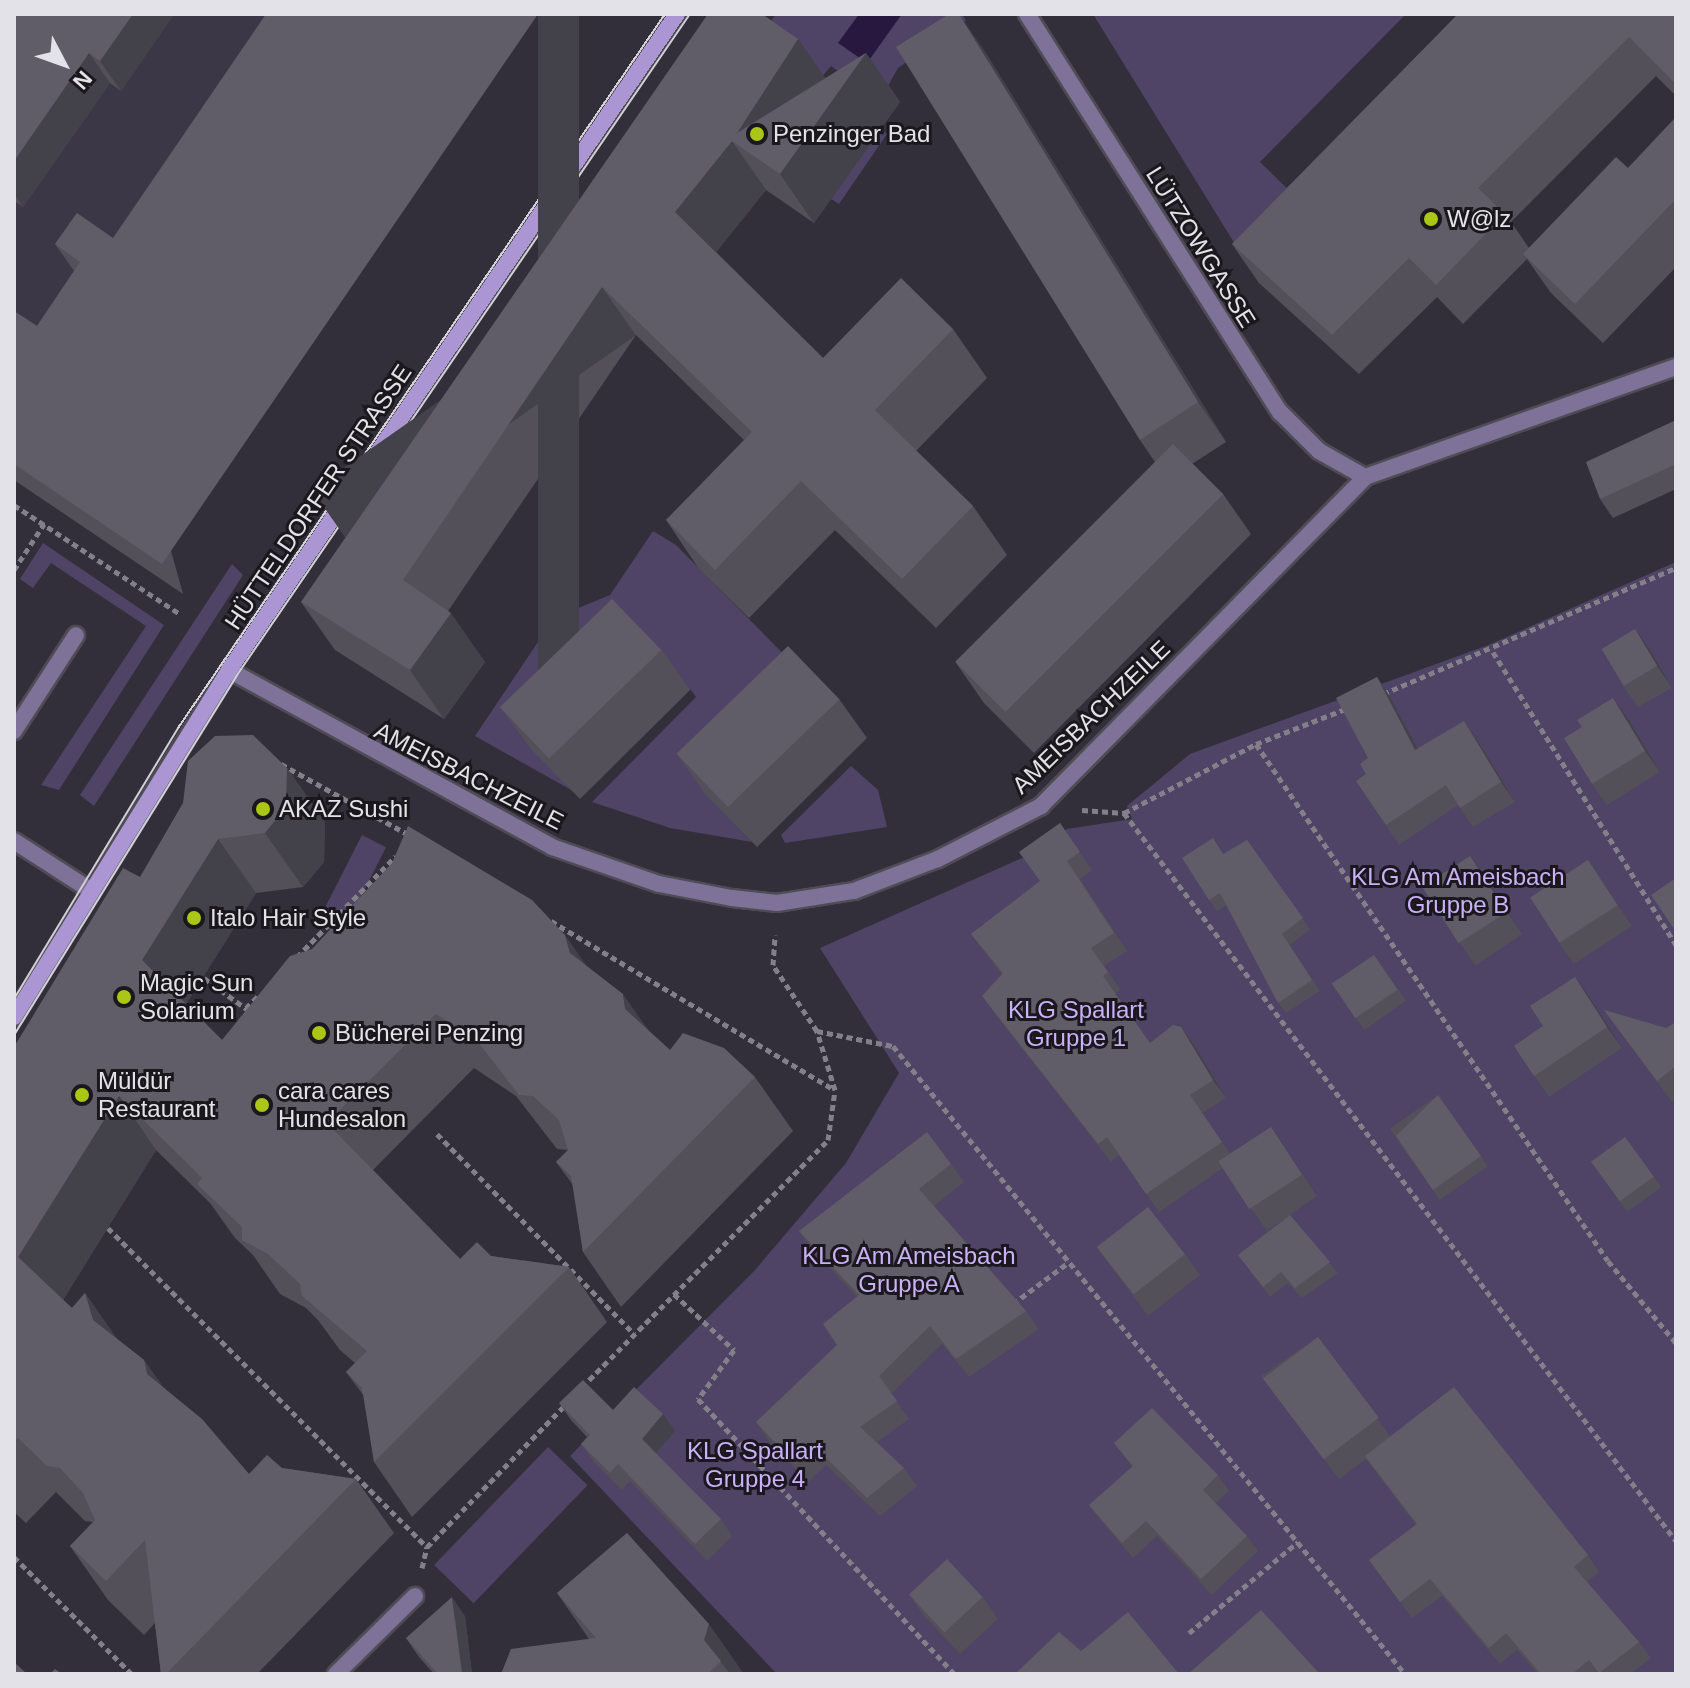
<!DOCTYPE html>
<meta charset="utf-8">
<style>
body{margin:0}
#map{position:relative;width:1690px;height:1688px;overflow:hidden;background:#332f3a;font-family:Helvetica,sans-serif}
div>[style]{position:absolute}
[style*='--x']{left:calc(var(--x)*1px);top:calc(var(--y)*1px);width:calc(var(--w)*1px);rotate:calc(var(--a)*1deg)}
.built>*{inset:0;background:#3c3747}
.green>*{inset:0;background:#4f4366;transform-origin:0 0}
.water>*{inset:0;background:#281840}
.path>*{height:5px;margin-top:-2.5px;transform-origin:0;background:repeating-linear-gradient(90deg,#838089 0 6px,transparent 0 10px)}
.roads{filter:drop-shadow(2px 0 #4f4c56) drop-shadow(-2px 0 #4f4c56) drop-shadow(0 2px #4f4c56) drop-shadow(0 -2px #4f4c56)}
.service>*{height:16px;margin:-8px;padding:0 8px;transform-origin:8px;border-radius:8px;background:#7f7299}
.minor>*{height:16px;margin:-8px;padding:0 8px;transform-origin:8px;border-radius:8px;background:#7f7299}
.tertiary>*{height:16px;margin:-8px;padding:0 8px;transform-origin:8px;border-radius:8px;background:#7f7299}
.secondary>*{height:16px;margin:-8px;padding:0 8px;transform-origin:8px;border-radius:8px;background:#ab96d3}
.tram>*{height:2px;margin:-1px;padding:0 1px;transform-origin:1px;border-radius:1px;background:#d2d0d7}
.wall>*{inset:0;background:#535059;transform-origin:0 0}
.shaded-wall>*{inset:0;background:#434149;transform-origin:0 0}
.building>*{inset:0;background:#605d68;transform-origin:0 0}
.dots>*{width:22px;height:22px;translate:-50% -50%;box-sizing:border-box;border:4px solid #1a181d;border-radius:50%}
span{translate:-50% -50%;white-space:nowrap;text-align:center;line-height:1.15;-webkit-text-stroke:6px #1a181d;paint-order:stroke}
.poi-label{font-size:24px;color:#e4e2e9}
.left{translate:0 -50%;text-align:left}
.street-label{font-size:24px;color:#e4e2e9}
.park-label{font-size:24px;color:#c9b0f8}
.frame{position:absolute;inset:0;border:16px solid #e4e2e9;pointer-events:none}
.north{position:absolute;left:24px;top:24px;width:80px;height:80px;-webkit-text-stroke:6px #1a181d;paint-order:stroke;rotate:131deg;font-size:22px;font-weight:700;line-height:32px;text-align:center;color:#e4e2e9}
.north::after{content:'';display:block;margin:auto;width:28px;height:36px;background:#e4e2e9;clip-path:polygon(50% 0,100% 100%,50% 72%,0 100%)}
</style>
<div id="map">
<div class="built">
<div style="clip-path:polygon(14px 14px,307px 14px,112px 364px,14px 326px)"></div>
</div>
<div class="green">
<div style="clip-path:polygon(776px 14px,962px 14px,966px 21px,898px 68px,869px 120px,887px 134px,839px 204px,831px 199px,876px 136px,859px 122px,841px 73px,831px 66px,820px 79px,759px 38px)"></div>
<div style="clip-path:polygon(1093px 14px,1406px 14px,1260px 162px,1321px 221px,1259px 283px)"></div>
<div style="clip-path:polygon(653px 531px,676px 545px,815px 686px,706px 794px,752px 842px,670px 828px,592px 802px,696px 697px,690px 689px,573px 791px,475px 736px,554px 618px,610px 595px)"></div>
<div style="clip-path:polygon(43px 543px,164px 625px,59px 790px,41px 785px,146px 626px,51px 563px,33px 588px,20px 579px)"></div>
<div style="clip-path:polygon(1676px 562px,1676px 1674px,777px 1674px,570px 1456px,755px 1270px,846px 1163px,899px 1073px,820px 948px,1049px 846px,1067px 829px,1132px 819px,1127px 806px,1190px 754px,1491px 644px)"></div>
<div style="clip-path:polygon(232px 564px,243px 575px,94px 806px,80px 795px)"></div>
<div style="clip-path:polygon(851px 766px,878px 790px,887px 827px,785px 843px,781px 835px)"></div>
<div style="left:362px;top:835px;width:27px;height:99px;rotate:27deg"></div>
<div style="left:548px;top:1447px;width:55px;height:164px;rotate:44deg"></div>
</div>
<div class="water">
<div style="clip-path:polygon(859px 14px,902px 14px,867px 63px,838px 43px)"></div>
</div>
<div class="path">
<div style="--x:14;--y:505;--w:199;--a:33.3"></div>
<div style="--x:14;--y:570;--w:55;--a:-56.9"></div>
<div style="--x:1493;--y:652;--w:345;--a:58"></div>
<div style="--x:1383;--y:694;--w:319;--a:-23.3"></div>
<div style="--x:1256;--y:744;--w:625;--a:55.75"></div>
<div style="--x:1608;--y:1261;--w:107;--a:50.3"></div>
<div style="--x:281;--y:764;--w:146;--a:29"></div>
<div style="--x:1082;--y:810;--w:42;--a:4.1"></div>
<div style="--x:1124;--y:813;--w:149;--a:-27.6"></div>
<div style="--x:1256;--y:744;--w:99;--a:-21.4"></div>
<div style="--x:1124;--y:813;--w:914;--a:52.83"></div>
<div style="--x:551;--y:921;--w:330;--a:30.8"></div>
<div style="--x:297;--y:957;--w:141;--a:-45.6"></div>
<div style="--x:204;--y:978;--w:54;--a:36"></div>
<div style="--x:246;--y:1008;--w:18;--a:-45"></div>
<div style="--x:817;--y:1031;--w:77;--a:11.2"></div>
<div style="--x:893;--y:1046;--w:810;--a:50.81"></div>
<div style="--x:437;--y:1134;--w:281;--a:45.4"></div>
<div style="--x:108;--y:1228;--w:451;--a:45"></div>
<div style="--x:674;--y:1294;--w:82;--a:43"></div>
<div style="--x:734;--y:1350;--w:61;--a:126.3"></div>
<div style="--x:698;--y:1399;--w:376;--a:47"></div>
<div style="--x:1013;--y:1304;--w:70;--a:-36.9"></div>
<div style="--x:582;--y:1387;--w:349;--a:-45.1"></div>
<div style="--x:828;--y:1140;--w:50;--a:-82"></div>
<div style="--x:835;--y:1090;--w:62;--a:-107"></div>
<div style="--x:817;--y:1031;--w:79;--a:-123.7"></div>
<div style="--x:773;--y:965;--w:30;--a:-86"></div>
<div style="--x:14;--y:1557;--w:166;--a:44.8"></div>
<div style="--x:422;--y:1568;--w:22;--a:-77"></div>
<div style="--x:427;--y:1547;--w:201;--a:-45.8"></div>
<div style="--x:1189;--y:1633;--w:142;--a:-39.9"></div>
</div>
<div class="roads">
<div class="service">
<div style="--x:14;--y:731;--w:114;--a:-57.1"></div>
</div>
<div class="minor">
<div style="--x:229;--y:670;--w:368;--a:28.7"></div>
<div style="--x:552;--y:847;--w:113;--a:19.1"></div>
<div style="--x:659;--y:884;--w:74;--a:10.9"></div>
<div style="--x:732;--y:898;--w:45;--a:6.3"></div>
<div style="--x:777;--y:903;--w:78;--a:-8.9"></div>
<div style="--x:854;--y:891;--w:90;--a:-20.9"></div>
<div style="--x:938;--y:859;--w:116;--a:-27.2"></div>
<div style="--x:1041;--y:806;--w:462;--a:-45.4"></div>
<div style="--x:14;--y:841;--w:90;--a:32.8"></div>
<div style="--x:336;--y:1674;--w:111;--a:-44.6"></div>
</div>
<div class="tertiary">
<div style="--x:1027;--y:14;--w:472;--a:57.6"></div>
<div style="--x:1280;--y:412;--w:55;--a:45"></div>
<div style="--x:1319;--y:451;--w:53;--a:29.5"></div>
<div style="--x:1365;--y:477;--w:330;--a:-19.5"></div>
</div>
<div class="secondary">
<div style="--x:14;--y:1017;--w:408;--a:-58.2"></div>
<div style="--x:229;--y:670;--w:794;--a:-55.67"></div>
</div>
</div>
<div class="tram">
<div style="--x:14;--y:999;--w:317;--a:-58.8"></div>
<div style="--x:178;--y:728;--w:864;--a:-55.7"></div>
<div style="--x:14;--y:1035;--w:423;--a:-58.2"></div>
<div style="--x:237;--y:675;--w:801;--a:-55.58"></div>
</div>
<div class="wall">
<div style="clip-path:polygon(14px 14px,174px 14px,121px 91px,110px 83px,23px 207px,14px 201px)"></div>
<div style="clip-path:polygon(708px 14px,826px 78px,866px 53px,900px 102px,814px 223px,766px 190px,716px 252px,823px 358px,953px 329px,987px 378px,916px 451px,973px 506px,1007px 555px,936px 628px,835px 530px,749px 618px,699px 569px,666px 520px,744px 440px,636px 335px,448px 611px,485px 662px,444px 719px,335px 650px,301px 602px)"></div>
<div style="clip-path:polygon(1458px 14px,1676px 14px,1676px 96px,1656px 76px,1511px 222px,1529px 248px,1628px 168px,1676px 117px,1676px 267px,1603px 343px,1551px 293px,1527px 259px,1463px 324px,1437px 297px,1359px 374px,1259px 283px,1232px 244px)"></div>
<div style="clip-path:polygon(984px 50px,1226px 442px,1192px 464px,1223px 494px,1251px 534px,1034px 753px,984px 703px,956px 663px,1155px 462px,1140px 440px)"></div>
<div style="clip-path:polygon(77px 213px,183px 594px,14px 480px,14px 311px,37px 326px,74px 271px,55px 244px)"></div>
<div style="clip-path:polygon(1676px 420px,1676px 489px,1613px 518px,1600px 499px)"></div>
<div style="clip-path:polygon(662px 650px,690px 690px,580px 799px,530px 748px,502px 709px)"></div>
<div style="clip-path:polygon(1650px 650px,1672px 688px,1638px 707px,1623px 686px)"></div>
<div style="clip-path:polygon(1377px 677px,1390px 697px,1418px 749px,1464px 721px,1477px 740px,1515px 802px,1473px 827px,1458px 805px,1399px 845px,1356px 781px,1366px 774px)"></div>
<div style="clip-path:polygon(839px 699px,867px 738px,757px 847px,705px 794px,677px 754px)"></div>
<div style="clip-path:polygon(1628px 719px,1660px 772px,1607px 805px,1592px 784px)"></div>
<div style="clip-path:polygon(287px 768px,325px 822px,324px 862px,303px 887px,256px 893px,186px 1004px,222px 1040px,588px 967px,648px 1030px,670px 1050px,755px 1077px,793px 1131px,621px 1307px,583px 1252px,573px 1185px,556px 1162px,568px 1150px,557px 1149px,516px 1096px,474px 1068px,373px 1170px,460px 1259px,491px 1256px,569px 1267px,607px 1322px,412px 1517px,374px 1462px,364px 1396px,346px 1372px,355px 1363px,340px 1350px,318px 1320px,306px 1308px,280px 1294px,253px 1255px,235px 1238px,210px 1203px,156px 1150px,63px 1300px,72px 1308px,85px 1293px,116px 1338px,144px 1360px,163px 1387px,249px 1474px,282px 1468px,356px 1479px,394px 1533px,257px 1674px,161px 1674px,155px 1623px,144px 1635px,108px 1600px,70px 1546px,93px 1522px,85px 1521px,56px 1492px,26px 1523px,14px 1512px,14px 1047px,140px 877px)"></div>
<div style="clip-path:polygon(1060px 823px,1092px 870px,1080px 879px,1127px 951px,1104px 966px,1121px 990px,1115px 994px,1150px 1043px,1181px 1027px,1194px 1045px,1226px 1098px,1202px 1113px,1231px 1155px,1271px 1127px,1317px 1196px,1290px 1215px,1338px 1273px,1302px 1298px,1288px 1283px,1270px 1297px,1238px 1255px,1290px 1215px,1267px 1231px,1223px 1168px,1159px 1212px,1119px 1155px,1111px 1162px,995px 1014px,982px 996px,1002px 975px,971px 934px,1040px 881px)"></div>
<div style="clip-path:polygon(1247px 840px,1310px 929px,1290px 945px,1320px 991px,1286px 1013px,1278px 1003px,1226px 905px,1217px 911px,1209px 900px,1224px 854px)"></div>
<div style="left:1470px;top:856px;width:94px;height:57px;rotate:56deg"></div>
<div style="clip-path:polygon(1588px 860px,1632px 926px,1574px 964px,1559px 943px)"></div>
<div style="left:1374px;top:955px;width:56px;height:51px;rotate:55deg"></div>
<div style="clip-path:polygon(1575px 977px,1622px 1048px,1549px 1097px,1514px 1046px,1543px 1026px)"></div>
<div style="clip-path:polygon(1604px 1010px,1666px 1028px,1676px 1022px,1676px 1099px,1672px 1102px)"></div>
<div style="left:1438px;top:1095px;width:87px;height:59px;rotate:55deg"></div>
<div style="left:1625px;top:1137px;width:62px;height:42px;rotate:54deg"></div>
<div style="clip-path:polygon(951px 1164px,964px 1182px,934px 1206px,1026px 1311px,1039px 1329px,969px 1377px,942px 1344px,891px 1394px,909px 1419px,877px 1442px,904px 1468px,917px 1486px,880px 1516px,826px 1465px,808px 1482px,768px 1440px,756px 1422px,837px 1345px,857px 1297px,812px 1249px,799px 1231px)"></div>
<div style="clip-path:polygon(1097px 1248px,1185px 1254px,1200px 1275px,1148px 1316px)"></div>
<div style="clip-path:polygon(1318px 1337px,1390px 1436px,1588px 1555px,1599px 1572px,1587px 1582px,1639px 1642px,1651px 1658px,1630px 1674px,1538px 1674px,1517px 1650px,1500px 1664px,1442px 1596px,1412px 1618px,1369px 1560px,1416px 1525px,1366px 1459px,1339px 1479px,1261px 1376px)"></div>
<div style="clip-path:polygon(559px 1403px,613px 1410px,675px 1431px,656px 1454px,721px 1519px,732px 1536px,707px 1561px,630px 1481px,622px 1490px,593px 1461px,581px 1444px,587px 1437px,571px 1420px)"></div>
<div style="clip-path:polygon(1114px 1443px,1218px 1475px,1229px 1491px,1216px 1503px,1247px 1536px,1258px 1551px,1212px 1595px,1157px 1536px,1133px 1558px,1100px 1520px,1089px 1505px,1132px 1467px)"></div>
<div style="clip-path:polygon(627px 1533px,744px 1674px,501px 1674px,589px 1639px,557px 1593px)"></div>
<div style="clip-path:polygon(909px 1595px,983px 1597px,998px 1619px,960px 1654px,924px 1616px)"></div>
<div style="clip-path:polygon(465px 1616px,472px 1674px,434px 1674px,419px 1657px,406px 1638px)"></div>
</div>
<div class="shaded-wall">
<div style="clip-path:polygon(133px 14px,174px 14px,121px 91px,100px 61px)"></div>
<div style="left:538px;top:14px;width:41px;height:666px"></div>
<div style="clip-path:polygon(959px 14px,984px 50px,1226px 442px,1198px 402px)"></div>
<div style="clip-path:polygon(798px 39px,832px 88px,737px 133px)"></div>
<div style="clip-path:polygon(89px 53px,110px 83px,23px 207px,14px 194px,14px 161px)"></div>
<div style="clip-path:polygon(866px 53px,900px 102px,814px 223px,780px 174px)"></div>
<div style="clip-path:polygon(732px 141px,766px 190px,709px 261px,675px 212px)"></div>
<div style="left:602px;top:287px;width:59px;height:354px;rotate:55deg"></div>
<div style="clip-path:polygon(451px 613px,485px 662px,444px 719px,410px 670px)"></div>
<div style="clip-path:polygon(1635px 629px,1650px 650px,1672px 688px,1657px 666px)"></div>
<div style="clip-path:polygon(1377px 677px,1390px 697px,1429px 770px,1415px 750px)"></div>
<div style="clip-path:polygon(1613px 698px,1628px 719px,1660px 772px,1645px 751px)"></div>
<div style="clip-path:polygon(1464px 721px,1477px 740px,1515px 802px,1501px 782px)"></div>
<div style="clip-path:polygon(287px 768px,325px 822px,324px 862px,303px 887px,265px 833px)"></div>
<div style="clip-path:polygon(218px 839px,256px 893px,180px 1014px,142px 960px)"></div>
<div style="clip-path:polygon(1470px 856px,1485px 877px,1522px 934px,1507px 912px)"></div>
<div style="clip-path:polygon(565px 935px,603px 989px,570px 953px)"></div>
<div style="clip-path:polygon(1575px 977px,1590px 998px,1622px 1048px,1607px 1027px)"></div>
<div style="clip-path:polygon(623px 994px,661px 1048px,625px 1009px)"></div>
<div style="clip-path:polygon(1181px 1027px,1194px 1045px,1226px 1098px,1213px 1080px)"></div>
<div style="clip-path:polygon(119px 1096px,156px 1150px,56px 1311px,18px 1257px)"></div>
<div style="clip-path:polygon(85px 1293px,123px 1347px,93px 1320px)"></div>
<div style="clip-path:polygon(144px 1360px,182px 1414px,147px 1374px)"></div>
<div style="clip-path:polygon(663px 1414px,675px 1431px,654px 1456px,642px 1439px)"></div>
<div style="clip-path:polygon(452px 1597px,465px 1616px,472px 1674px,462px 1674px)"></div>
<div style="clip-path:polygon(709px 1624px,744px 1674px,730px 1674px,704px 1640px)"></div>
</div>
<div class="building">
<div style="clip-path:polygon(14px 14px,133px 14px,100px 61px,89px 53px,14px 161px)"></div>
<div style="clip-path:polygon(266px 14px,538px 14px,162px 564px,14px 464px,14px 311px,37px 326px,80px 262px,55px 244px,77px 213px,113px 238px)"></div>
<div style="clip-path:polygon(708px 14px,762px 14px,798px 39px,737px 133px,866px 53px,780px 174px,732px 141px,675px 212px,823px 358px,901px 278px,953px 329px,875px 410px,973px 506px,902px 579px,801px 481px,715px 570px,666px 520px,752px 432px,602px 287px,403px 580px,451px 613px,410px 670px,301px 602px)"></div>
<div style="clip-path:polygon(949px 14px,959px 14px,1198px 402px,1140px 440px,896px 47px)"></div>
<div style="clip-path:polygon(1458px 14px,1676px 14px,1676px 84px,1629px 37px,1478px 188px,1505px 214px,1436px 285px,1409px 258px,1332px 335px,1232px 244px)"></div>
<div style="clip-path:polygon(1676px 117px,1676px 199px,1575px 304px,1523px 254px,1616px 157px,1628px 168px)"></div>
<div style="clip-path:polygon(1676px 420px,1676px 464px,1600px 499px,1586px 462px)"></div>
<div style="left:1173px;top:444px;width:71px;height:308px;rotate:45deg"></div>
<div style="left:612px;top:599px;width:71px;height:156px;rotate:46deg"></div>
<div style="left:1635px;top:629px;width:43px;height:39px;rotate:59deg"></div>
<div style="left:788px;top:646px;width:74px;height:155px;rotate:46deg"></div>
<div style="clip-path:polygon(1377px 677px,1415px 750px,1464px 721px,1501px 782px,1460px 808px,1446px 785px,1386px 825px,1356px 781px,1366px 774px,1360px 764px,1368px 758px,1336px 698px)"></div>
<div style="clip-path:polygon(1613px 698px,1645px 751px,1592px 784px,1564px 738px,1582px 727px,1577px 720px)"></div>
<div style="clip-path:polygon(253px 735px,287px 768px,286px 807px,265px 833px,218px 839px,142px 960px,222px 1040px,290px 956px,312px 949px,392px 863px,408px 826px,532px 900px,565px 935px,570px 953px,623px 994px,625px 1009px,670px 1050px,683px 1033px,724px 1048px,755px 1077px,583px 1252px,571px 1176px,556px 1162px,568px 1150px,559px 1120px,533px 1096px,519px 1095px,478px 1042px,436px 1014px,327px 1123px,460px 1259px,477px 1242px,491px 1256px,569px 1267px,374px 1462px,362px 1388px,346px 1372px,367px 1351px,302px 1296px,300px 1284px,268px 1254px,242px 1240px,242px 1227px,197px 1184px,202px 1178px,119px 1096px,18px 1257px,72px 1308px,85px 1293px,93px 1320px,144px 1360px,147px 1374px,202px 1419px,249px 1474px,267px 1455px,282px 1468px,356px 1479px,166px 1674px,161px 1674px,145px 1540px,106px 1581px,70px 1546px,95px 1520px,83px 1493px,60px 1468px,47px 1466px,18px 1438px,14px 1442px,14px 1047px,123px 868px,140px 877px,183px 803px,188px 761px,215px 736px)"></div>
<div style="clip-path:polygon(1060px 823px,1080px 852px,1067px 861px,1114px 933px,1091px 948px,1108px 972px,1103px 976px,1150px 1043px,1173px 1025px,1181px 1027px,1213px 1080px,1190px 1095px,1222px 1142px,1146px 1194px,1107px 1137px,1098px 1144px,982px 996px,1003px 973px,971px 934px,1040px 881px,1019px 852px)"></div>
<div style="clip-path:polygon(1213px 838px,1223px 854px,1247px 840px,1303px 918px,1282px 934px,1312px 980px,1278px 1003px,1220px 893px,1209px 900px,1182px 858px)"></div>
<div style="left:1470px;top:856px;width:67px;height:57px;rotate:57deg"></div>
<div style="left:1588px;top:860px;width:54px;height:69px;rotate:57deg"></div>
<div style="clip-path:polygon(1676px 878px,1676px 932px,1651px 895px)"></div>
<div style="left:1374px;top:955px;width:42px;height:51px;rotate:56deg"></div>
<div style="clip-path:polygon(1575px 977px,1607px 1027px,1534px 1076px,1514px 1046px,1543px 1026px,1530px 1006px)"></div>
<div style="clip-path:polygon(1604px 1010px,1666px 1028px,1676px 1022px,1676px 1066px,1657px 1081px)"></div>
<div style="clip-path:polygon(1438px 1095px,1481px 1156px,1433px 1190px,1396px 1136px)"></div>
<div style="left:1271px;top:1127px;width:57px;height:63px;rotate:57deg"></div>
<div style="clip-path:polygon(927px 1132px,951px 1164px,919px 1189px,1026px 1311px,956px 1359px,930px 1326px,879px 1376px,897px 1401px,860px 1427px,904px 1468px,867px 1498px,814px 1446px,795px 1464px,756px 1422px,837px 1345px,823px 1324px,859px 1295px,799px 1231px)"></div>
<div style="left:1625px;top:1137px;width:49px;height:42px;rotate:54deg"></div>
<div style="left:1148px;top:1207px;width:60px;height:65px;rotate:52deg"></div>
<div style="clip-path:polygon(1290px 1215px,1330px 1262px,1295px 1288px,1281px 1272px,1263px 1287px,1238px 1255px)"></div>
<div style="left:1318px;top:1337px;width:101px;height:69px;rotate:53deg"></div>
<div style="clip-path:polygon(583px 1380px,613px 1410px,634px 1387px,663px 1414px,642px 1439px,721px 1519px,695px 1544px,618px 1464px,610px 1473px,581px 1444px,590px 1435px,559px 1403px)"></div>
<div style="clip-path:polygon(1454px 1387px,1588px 1555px,1574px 1567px,1639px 1642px,1599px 1673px,1589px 1660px,1572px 1674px,1541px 1674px,1506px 1633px,1489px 1648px,1430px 1579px,1400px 1602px,1369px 1560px,1417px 1524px,1365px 1456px)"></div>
<div style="clip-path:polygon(1152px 1408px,1218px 1475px,1203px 1490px,1247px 1536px,1201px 1579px,1146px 1521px,1122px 1543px,1089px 1505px,1133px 1466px,1114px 1443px)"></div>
<div style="clip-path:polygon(627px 1533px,709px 1624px,704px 1640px,721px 1661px,708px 1674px,501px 1674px,511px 1649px,596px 1638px,557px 1593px)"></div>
<div style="left:947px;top:1559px;width:52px;height:52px;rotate:47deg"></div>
<div style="clip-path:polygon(452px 1597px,462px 1674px,438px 1674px,406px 1638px)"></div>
<div style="clip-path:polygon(1261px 1610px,1320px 1674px,1188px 1674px)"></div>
<div style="clip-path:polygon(1128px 1612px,1179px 1674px,1015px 1674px,1059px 1632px,1081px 1651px)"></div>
<div style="clip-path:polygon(14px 1662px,27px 1674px,14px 1674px)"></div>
<div style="clip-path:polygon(55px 1669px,62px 1674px,50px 1674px)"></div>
</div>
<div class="dots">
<div style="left:757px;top:134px;background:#aac718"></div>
<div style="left:1431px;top:219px;background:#aac718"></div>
<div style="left:263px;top:809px;background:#aac718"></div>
<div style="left:194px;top:918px;background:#aac718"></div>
<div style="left:124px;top:997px;background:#aac718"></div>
<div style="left:319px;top:1033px;background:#aac718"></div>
<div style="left:82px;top:1095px;background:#aac718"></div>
<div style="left:262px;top:1105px;background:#aac718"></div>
</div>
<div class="poi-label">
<span class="left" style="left:773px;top:134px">Penzinger Bad</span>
<span class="left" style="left:1447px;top:219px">W@lz</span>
<span class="left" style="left:279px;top:809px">AKAZ Sushi</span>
<span class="left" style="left:210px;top:918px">Italo Hair Style</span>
<span class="left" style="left:140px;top:997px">Magic Sun<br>Solarium</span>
<span class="left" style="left:335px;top:1033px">Bücherei Penzing</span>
<span class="left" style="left:98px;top:1095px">Müldür<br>Restaurant</span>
<span class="left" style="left:278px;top:1105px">cara cares<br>Hundesalon</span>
</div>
<div class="street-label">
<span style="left:1201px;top:247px;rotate:58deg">LÜTZOWGASSE</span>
<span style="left:318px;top:497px;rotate:-56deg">HÜTTELDORFER STRASSE</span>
<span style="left:1091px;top:717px;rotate:-44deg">AMEISBACHZEILE</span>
<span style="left:469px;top:776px;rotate:27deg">AMEISBACHZEILE</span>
</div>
<div class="park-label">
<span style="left:1458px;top:891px">KLG Am Ameisbach<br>Gruppe B</span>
<span style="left:1076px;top:1024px">KLG Spallart<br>Gruppe 1</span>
<span style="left:909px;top:1270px">KLG Am Ameisbach<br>Gruppe A</span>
<span style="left:755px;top:1465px">KLG Spallart<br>Gruppe 4</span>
</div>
<div class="frame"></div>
<div class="north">N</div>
</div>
